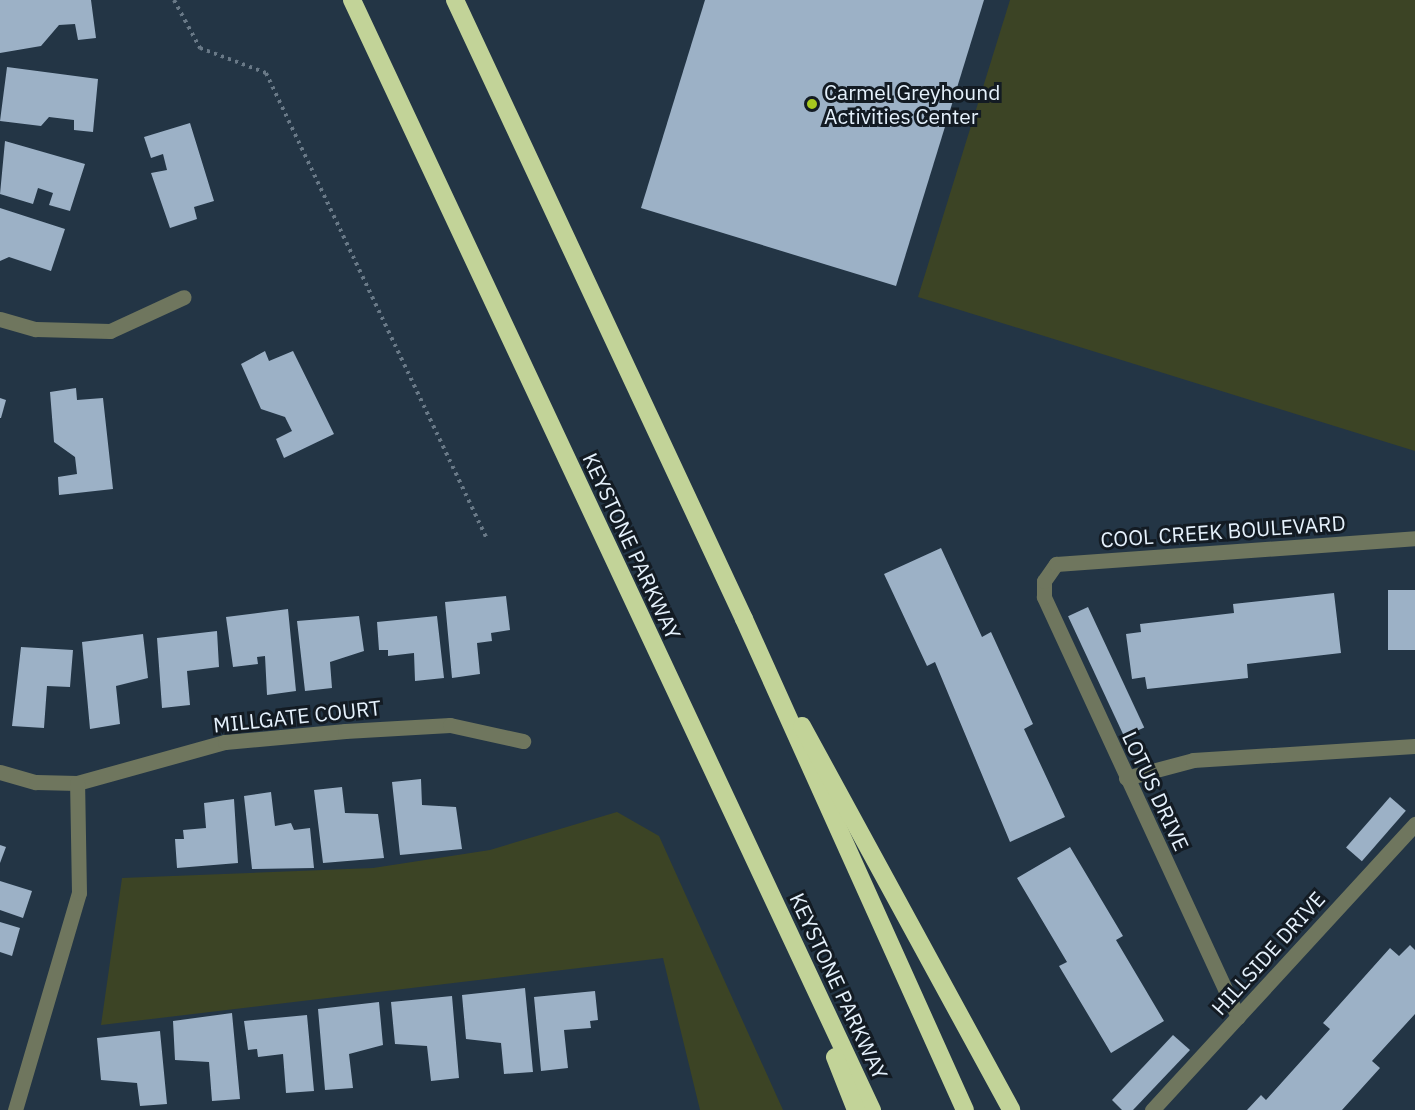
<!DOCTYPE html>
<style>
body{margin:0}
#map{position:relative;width:1415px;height:1110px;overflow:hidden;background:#233545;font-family:"IBM Plex Sans",sans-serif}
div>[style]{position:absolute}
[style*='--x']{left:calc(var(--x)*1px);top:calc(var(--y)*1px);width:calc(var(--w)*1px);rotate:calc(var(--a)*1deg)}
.green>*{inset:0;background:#3c4425}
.building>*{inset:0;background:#9cb1c6;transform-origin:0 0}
.path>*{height:4px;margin-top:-2px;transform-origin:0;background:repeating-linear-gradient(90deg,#697987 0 3px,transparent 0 7.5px)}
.minor>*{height:15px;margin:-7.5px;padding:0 7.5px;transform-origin:7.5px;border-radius:7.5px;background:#6f765e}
.motorway>*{height:18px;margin:-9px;padding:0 9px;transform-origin:9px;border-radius:9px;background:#c2d398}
.dots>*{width:16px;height:16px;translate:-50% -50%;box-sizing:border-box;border:3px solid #131b23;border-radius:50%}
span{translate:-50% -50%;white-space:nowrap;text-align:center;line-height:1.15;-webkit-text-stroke:6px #131b23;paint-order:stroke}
.poi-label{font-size:21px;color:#e5f1fc}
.left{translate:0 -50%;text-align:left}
.street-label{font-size:21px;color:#e5f1fc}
</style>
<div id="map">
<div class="green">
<div style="clip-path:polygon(1010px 0,1415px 0,1415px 451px,918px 297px)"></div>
<div style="clip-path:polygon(617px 812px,659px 836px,783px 1110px,700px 1110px,663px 958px,101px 1025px,122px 878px,373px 868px,490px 850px)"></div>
</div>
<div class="building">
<div style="clip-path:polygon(0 0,91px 0,96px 38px,78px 40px,75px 24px,59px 25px,41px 46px,0 53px)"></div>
<div style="clip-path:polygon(705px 0,984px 0,896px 286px,641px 208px)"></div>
<div style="clip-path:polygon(7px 67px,98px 79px,93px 132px,74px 130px,74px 120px,49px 117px,41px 126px,0 121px)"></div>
<div style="clip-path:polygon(190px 123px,214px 201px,194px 207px,197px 219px,170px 228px,151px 173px,167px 170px,163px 154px,151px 158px,144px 137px)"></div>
<div style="clip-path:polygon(5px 141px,85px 164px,70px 211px,49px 205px,53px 193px,38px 188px,33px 204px,0 194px)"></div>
<div style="clip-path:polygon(0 208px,65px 229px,51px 271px,9px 257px,0 261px)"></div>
<div style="clip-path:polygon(265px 351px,269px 361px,293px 351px,334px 434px,284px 458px,276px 439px,292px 431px,285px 417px,261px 409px,241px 364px)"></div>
<div style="clip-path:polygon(76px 388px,77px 400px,103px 398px,113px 489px,59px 495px,58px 477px,77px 474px,75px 457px,54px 442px,50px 392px)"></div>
<div style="clip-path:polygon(0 398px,6px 400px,1px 418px,0 418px)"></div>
<div style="clip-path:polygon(941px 548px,982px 637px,991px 632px,1033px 724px,1024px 729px,1065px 817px,1010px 842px,935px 662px,927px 666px,884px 574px)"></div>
<div style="left:1415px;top:590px;width:60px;height:27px;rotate:90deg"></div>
<div style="clip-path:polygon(1334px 593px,1341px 653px,1247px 664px,1248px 678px,1147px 689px,1145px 677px,1132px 679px,1126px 634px,1141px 632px,1140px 624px,1234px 613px,1233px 604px)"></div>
<div style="clip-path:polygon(506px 596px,510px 630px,491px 633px,492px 641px,477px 643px,480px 674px,452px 678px,445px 602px)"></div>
<div style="left:1088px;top:607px;width:133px;height:22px;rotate:65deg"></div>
<div style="clip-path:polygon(288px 609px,296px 691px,267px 695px,265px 656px,257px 657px,258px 664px,233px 667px,226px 617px)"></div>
<div style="clip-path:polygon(359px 616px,364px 651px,330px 662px,332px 688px,305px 691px,297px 621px)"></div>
<div style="clip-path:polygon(437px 616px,444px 678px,415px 681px,414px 653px,388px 656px,388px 650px,379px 650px,377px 622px)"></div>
<div style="clip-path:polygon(217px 631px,219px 667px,187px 671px,190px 705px,162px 708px,157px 638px)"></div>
<div style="clip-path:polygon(143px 634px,148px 678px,116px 686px,120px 724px,90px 729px,82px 642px)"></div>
<div style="clip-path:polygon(21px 647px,73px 650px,70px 687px,47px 686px,44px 728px,12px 726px)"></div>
<div style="clip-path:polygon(421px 779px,422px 805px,456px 807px,462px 849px,400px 855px,392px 782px)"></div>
<div style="clip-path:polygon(342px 787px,345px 813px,378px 814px,384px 858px,323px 863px,314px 790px)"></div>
<div style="clip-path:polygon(271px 792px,275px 826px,291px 823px,294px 830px,310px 828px,314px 868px,252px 869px,244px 796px)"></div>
<div style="left:1390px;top:797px;width:21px;height:67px;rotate:41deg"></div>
<div style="clip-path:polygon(234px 799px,238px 863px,177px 868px,175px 839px,184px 839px,183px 830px,206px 828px,204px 803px)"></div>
<div style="clip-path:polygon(0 845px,6px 847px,0 863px)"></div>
<div style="clip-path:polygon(1070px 847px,1123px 936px,1116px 940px,1164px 1021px,1111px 1053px,1059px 966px,1067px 962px,1017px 878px)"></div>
<div style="clip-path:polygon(0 881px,32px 891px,23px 918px,0 910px)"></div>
<div style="clip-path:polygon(0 922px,20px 928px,12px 956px,0 952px)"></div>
<div style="clip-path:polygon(1410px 945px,1415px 950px,1415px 1014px,1372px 1061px,1380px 1068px,1342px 1110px,1247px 1110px,1261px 1095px,1266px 1100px,1330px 1029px,1323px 1023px,1390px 948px,1399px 956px)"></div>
<div style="clip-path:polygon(525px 988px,533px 1072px,504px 1074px,501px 1043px,466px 1039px,462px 995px)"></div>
<div style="clip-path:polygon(595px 991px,598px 1020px,590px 1021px,591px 1028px,564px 1030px,568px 1068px,541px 1071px,534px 997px)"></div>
<div style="clip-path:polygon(452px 996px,459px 1078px,431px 1081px,427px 1046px,395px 1044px,391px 1002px)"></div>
<div style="clip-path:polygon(379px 1002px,383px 1045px,349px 1054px,353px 1088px,325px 1090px,318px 1009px)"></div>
<div style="clip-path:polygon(232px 1013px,240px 1099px,212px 1101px,209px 1062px,175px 1060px,173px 1021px)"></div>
<div style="clip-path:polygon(307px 1015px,314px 1091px,286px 1093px,283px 1054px,258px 1057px,257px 1049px,248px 1050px,244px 1021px)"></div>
<div style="clip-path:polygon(160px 1031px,167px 1104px,140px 1106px,137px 1083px,101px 1080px,97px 1038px)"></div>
<div style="clip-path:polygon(1173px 1035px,1190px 1050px,1133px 1110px,1122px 1110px,1112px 1100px)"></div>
</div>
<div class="path">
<div style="--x:174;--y:0;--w:55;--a:61.6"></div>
<div style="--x:200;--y:48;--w:71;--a:20.7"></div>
<div style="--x:266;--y:73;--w:514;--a:64.63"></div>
</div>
<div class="minor">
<div style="--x:0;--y:319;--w:37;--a:16"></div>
<div style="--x:36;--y:329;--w:74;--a:1.5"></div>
<div style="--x:110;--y:331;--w:81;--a:-24.7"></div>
<div style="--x:0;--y:772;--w:37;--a:16"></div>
<div style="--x:36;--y:782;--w:41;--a:1.4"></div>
<div style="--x:77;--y:783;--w:154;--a:-15.5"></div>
<div style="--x:225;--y:742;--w:121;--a:-5.2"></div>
<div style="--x:345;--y:731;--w:105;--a:-3.3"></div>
<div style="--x:450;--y:725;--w:75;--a:12.4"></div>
<div style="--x:1126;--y:778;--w:69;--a:-15"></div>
<div style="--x:1193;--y:760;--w:222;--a:-3.6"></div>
<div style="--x:1238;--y:1017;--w:463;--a:-114.8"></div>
<div style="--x:1044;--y:597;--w:16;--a:-90"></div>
<div style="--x:1044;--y:581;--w:21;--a:-55"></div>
<div style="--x:1056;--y:564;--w:360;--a:-4.1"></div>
<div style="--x:15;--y:1110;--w:226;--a:-73.6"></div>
<div style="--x:79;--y:893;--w:110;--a:-91"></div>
<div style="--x:1152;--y:1110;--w:389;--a:-47.4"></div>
</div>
<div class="motorway">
<div style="--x:352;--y:0;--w:1226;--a:64.9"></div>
<div style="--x:455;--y:0;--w:683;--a:64.97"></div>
<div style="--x:744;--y:619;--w:538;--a:65.77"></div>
<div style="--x:802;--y:726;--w:437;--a:61.4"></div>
<div style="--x:835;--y:1057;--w:57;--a:68.4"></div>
</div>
<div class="dots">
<div style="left:812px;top:104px;background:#a7c81f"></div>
</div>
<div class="poi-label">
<span class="left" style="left:824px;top:104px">Carmel Greyhound<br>Activities Center</span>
</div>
<div class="street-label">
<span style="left:1223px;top:531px;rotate:-4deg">COOL CREEK BOULEVARD</span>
<span style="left:632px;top:546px;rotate:65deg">KEYSTONE PARKWAY</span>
<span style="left:297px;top:716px;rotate:-6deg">MILLGATE COURT</span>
<span style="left:1156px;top:791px;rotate:65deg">LOTUS DRIVE</span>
<span style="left:1268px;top:953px;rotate:-48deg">HILLSIDE DRIVE</span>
<span style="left:839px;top:986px;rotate:65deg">KEYSTONE PARKWAY</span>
</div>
</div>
